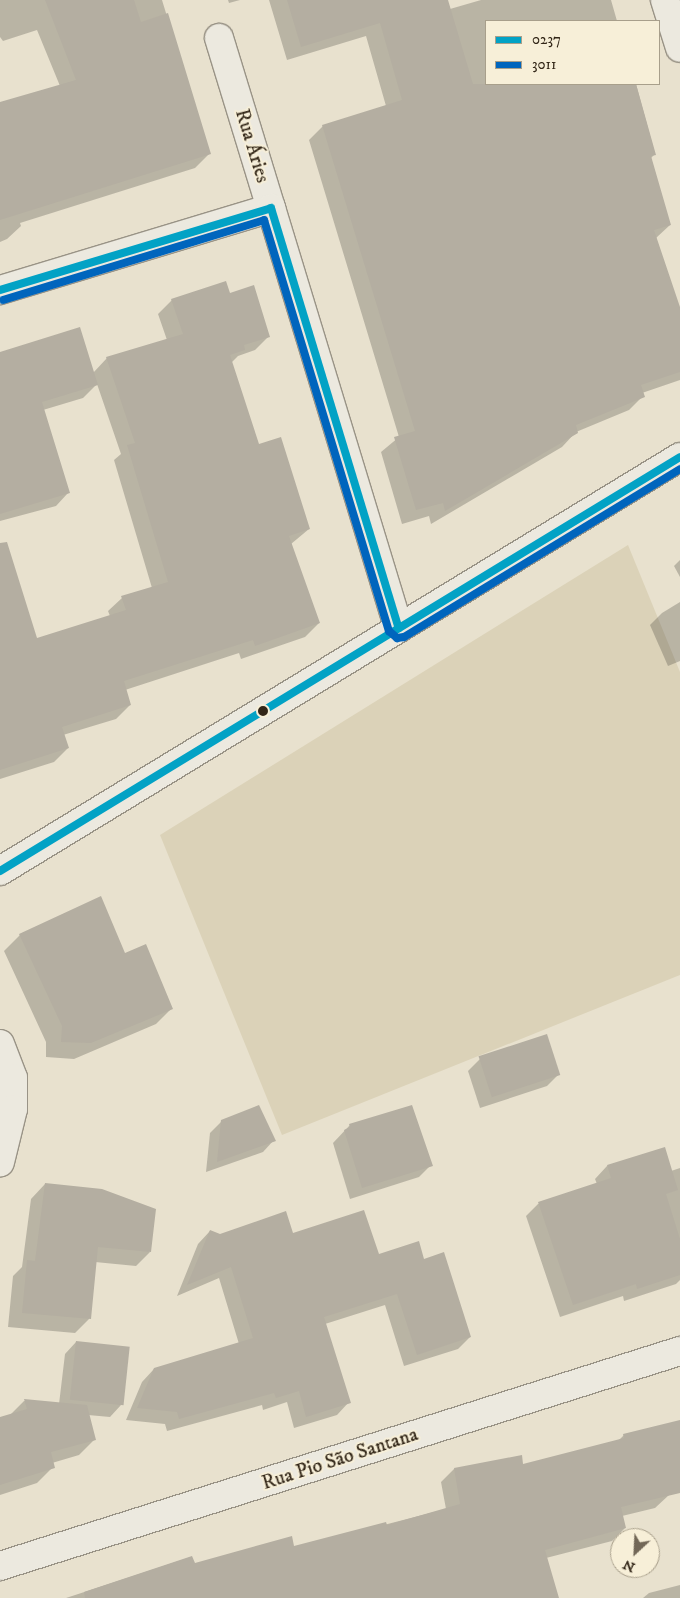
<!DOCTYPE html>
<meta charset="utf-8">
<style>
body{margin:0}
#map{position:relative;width:680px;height:1598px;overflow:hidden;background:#e8e1ce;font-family:"IM FELL DW Pica",serif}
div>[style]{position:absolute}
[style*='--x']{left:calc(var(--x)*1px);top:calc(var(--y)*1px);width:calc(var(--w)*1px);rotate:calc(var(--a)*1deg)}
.green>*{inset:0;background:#dbd2b8}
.shadow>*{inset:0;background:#0003}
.building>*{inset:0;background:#b4aea1;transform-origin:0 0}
.roads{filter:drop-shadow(1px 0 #999386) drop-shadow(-1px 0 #999386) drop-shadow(0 1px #999386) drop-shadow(0 -1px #999386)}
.street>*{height:28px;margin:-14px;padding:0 14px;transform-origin:14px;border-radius:14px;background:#ece9df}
.secondary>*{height:28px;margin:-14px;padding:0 14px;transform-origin:14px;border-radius:14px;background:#ece9df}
.bus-1>*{height:8px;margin:-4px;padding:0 4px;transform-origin:4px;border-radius:4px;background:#02a2c5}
.bus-2>*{height:8px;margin:-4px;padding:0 4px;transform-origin:4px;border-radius:4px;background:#0065bd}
.dots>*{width:14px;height:14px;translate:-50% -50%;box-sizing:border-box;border:2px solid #f7efd8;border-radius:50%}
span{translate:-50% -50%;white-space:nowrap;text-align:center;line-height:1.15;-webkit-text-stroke:4px #f7efd8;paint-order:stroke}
.street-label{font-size:20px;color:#322617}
.legend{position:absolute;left:485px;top:20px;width:175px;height:65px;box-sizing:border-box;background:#f7efd8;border:1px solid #a89f8b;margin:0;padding:6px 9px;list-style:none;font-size:15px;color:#322617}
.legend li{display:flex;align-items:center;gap:10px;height:25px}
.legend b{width:25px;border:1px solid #a89f8b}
.north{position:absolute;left:610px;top:1528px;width:50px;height:50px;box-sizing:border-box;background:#f7efd8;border:1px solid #a89f8b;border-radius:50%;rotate:205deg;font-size:14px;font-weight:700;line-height:20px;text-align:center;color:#322617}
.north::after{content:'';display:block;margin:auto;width:18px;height:22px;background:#726757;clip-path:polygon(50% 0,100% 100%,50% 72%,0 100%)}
</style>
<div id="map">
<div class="green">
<div style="clip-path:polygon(628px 545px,680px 672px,680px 975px,282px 1135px,160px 835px)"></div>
</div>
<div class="shadow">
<div style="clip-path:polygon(0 0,162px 0,209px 154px,195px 168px,20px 223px,21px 226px,7px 239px,0 242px,0 132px,60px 86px,37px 30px,3px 41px,0 37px)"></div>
<div style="clip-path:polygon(228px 0,240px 0,229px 3px)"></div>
<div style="clip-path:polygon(269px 0,447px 0,450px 9px,481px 0,611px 0,617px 21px,486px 21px,486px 84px,636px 84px,655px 154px,651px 158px,670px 225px,656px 238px,680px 310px,680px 380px,642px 393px,643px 396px,629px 410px,576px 432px,562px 447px,431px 524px,429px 516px,402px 524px,381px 452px,399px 437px,309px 140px,323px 126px,386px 106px,366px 36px,287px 60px)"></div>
<div style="clip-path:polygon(229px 294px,268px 337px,255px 350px,238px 356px,231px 363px,258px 446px,309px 529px,291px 544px,319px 623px,305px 637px,241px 659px,239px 653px,125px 690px,130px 705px,116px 719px,63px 735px,68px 748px,54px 762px,0 779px,0 587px,37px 639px,110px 616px,108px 611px,122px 598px,152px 588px,114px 460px,121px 454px,97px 384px,83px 398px,43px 410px,68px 493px,56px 506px,0 521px,0 354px,93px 373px,107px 358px,167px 340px,158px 314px,172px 300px)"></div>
<div style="clip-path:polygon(680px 560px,680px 577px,674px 566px)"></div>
<div style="clip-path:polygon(680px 602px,680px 661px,668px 666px,650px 625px,662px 613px)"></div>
<div style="clip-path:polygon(20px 935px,124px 955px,172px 1008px,156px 1024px,74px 1059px,46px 1057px,46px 1042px,4px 951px)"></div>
<div style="clip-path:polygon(480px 1059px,559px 1074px,547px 1086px,480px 1108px,468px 1071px)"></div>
<div style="clip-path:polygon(222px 1121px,274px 1140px,263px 1152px,206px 1172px,210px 1133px)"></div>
<div style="clip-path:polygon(350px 1125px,431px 1165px,419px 1177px,350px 1199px,333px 1143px)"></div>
<div style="clip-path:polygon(607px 1166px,671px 1171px,680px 1168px,680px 1280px,676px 1284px,624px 1301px,623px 1296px,560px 1317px,526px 1216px,538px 1204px,597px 1184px,595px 1179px)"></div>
<div style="clip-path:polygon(45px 1184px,150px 1252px,136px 1266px,95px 1262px,89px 1319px,75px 1333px,8px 1327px,13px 1276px,22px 1267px,31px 1199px)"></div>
<div style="clip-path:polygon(210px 1231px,220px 1235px,292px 1234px,378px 1256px,423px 1260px,470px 1337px,458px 1349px,404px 1366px,385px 1305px,325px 1324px,349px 1402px,337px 1415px,294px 1428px,287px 1402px,263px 1410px,262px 1405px,167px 1431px,165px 1424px,126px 1420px,142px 1382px,154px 1369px,239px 1344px,219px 1278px,177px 1296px,198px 1244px)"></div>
<div style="clip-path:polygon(76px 1342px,121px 1405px,110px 1417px,88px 1415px,95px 1439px,79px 1455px,52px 1463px,53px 1467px,37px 1483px,0 1495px,0 1419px,9px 1416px,24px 1401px,59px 1404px,65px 1354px)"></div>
<div style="clip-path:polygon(624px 1435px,669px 1495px,655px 1508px,622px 1516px,625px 1528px,612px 1541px,546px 1558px,557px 1598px,66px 1598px,191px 1557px,194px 1565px,294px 1548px,446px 1509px,441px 1482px,454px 1469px,521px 1456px,522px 1466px,618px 1441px)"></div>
<div style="clip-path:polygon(680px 1585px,680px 1598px,643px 1598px,649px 1593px)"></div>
</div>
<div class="building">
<div style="clip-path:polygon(45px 0,134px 0,141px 22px,168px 13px,211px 154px,0 220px,0 102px,76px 80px)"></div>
<div style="clip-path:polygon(287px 0,448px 0,473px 84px,636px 84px,656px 155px,651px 156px,671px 225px,654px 230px,680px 307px,680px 372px,641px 385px,645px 397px,576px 425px,578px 433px,445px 511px,443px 503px,416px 510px,394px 437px,415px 431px,322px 125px,402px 100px,380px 23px,301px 47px)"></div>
<div style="clip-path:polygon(226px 281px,230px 293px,254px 285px,270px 337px,244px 345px,245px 350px,230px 355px,259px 444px,281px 437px,310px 529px,289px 536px,320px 623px,255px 646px,253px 640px,124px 681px,131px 705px,62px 727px,69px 748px,0 770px,0 543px,7px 542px,37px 638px,126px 610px,121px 596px,168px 582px,127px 445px,135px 443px,106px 357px,183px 334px,171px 299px)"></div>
<div style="clip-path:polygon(80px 327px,98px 385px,42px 402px,70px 493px,0 514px,0 352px)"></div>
<div style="clip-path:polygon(101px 896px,125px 953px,146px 944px,173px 1009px,91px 1043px,61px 1042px,62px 1026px,19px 934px)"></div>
<div style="left:547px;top:1034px;width:43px;height:72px;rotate:72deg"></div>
<div style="clip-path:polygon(259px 1105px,276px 1141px,217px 1162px,221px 1120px)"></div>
<div style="clip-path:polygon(412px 1105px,433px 1166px,362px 1188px,344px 1130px,350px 1127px,349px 1124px)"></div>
<div style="clip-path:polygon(665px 1147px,678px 1190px,666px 1194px,680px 1239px,680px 1275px,637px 1289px,636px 1284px,573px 1305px,538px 1202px,611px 1178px,607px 1165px)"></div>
<div style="clip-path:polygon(45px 1183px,102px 1189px,156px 1209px,151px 1252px,98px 1247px,91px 1319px,22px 1313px,27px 1260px,35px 1261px)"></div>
<div style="clip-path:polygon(364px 1210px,379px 1254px,419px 1241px,424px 1259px,444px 1252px,471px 1337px,417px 1355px,397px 1294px,324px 1317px,351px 1403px,306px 1417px,299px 1391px,276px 1398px,274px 1393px,179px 1419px,177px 1412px,137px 1408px,154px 1368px,253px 1338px,231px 1267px,187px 1285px,210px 1230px,220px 1234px,286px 1211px,293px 1233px)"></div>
<div style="left:76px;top:1341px;width:54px;height:59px;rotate:6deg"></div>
<div style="clip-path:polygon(24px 1399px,87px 1405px,96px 1440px,51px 1452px,55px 1468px,0 1485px,0 1417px,27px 1409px)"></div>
<div style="clip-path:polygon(680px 1420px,680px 1493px,621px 1507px,626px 1528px,545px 1550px,559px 1598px,85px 1598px,84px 1592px,192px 1556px,195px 1563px,292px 1536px,294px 1546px,386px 1522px,387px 1525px,460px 1504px,454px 1468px,522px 1455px,523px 1464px,624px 1438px,623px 1434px)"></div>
</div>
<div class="roads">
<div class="street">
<div style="--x:665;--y:0;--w:50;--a:72.6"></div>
<div style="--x:219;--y:38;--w:178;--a:73"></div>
<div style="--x:0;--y:1044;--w:36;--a:69"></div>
<div style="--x:13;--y:1078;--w:31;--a:90"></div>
<div style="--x:13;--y:1109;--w:55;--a:103.8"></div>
<div style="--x:0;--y:1566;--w:713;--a:-17.55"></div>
</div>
<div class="secondary">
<div style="--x:0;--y:290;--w:283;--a:-16.8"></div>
<div style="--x:271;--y:208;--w:439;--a:73.1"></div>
<div style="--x:0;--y:871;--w:796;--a:-31.33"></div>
</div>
</div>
<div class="bus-1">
<div style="--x:0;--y:290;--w:283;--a:-16.8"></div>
<div style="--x:271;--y:208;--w:439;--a:73.1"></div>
<div style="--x:0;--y:871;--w:796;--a:-31.33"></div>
</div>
<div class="bus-2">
<div style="--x:3;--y:300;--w:273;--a:-17"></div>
<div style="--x:264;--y:220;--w:430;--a:73.1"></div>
<div style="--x:389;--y:631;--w:11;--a:41"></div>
<div style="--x:397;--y:638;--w:7;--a:-8"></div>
<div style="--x:404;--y:637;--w:323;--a:-31.3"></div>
</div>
<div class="dots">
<div style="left:263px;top:711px;background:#322617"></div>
</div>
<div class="street-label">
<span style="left:252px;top:146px;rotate:73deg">Rua Áries</span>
<span style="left:340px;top:1459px;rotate:-18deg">Rua Pio São Santana</span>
</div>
<ul class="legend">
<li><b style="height:6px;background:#02a2c5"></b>0237</li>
<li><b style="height:6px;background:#0065bd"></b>3011</li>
</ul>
<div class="north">N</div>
</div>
